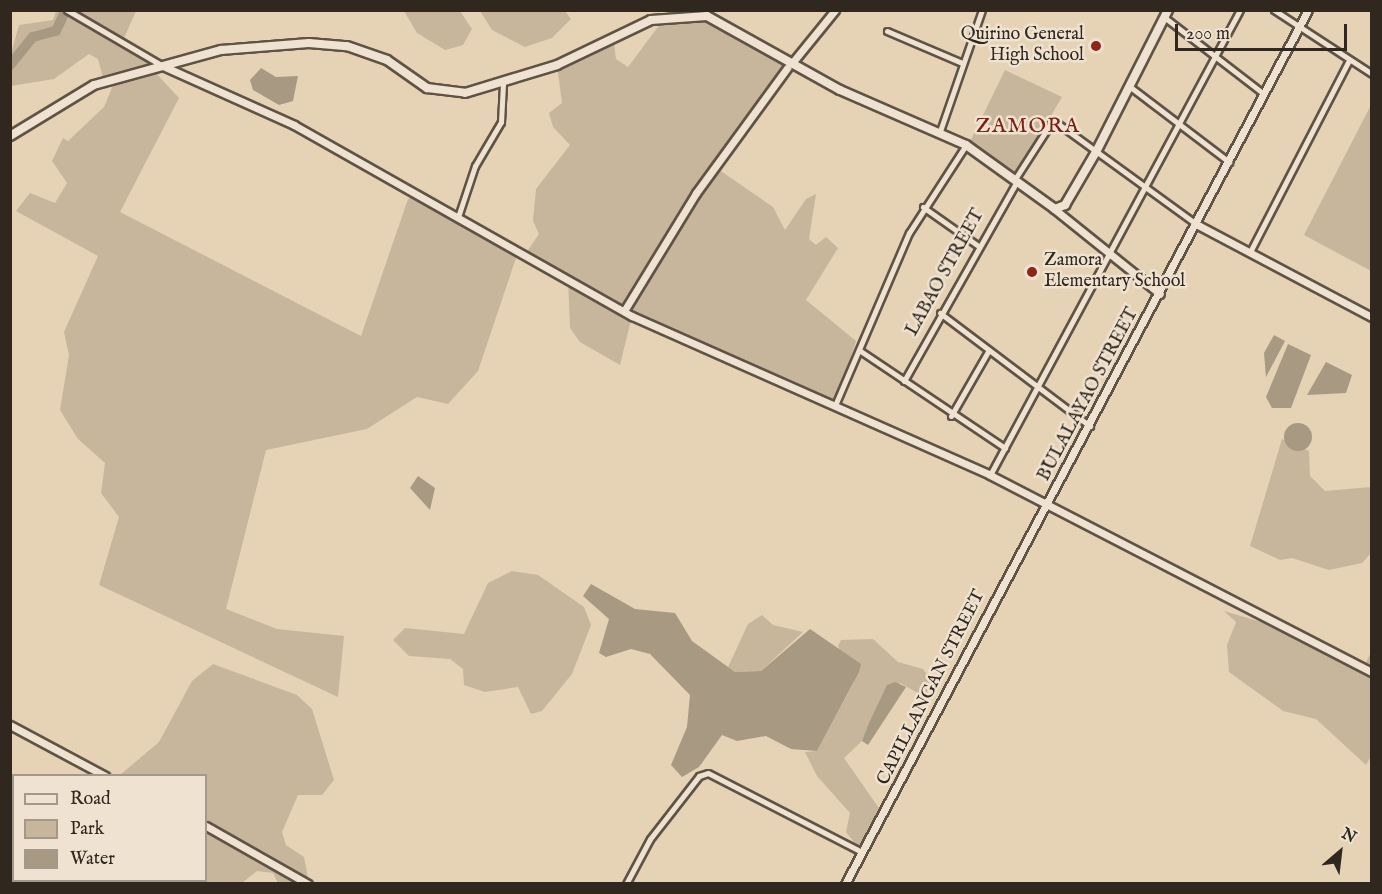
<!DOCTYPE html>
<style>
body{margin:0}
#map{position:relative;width:1382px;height:894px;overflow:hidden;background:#e6d3b6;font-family:"IM FELL English",serif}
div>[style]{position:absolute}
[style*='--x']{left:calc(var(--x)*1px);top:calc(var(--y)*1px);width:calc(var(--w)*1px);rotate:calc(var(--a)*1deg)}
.green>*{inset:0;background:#c7b69c}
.water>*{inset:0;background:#a89983}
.round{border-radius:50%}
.river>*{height:10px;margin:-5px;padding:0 5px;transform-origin:5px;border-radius:5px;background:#a89983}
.roads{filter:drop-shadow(2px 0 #5e5345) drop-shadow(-2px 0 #5e5345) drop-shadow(0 2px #5e5345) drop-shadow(0 -2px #5e5345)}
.minor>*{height:5px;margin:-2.5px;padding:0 2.5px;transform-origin:2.5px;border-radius:2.5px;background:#efe2d0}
.tertiary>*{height:7px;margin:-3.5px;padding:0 3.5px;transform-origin:3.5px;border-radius:3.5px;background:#efe2d0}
.secondary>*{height:8px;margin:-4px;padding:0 4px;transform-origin:4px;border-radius:4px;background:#efe2d0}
.dots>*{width:16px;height:16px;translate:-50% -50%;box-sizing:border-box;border:3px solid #efe2d0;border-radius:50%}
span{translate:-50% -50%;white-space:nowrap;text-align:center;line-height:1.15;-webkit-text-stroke:5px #efe2d0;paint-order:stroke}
.poi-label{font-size:18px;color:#30281f}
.right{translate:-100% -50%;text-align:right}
.left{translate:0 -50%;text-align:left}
.street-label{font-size:18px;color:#30281f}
.quarter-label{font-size:21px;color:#7a1f14;letter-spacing:1.5px}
.frame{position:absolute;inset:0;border:12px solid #30281f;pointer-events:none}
.legend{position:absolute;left:12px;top:774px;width:195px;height:108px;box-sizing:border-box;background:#efe2d0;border:2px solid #a39889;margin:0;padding:8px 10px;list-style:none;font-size:18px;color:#30281f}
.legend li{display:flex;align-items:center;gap:12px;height:30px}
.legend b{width:30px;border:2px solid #a39889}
.north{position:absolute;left:1310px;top:822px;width:60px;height:60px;-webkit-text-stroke:4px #efe2d0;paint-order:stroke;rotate:28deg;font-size:16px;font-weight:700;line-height:24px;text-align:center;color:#30281f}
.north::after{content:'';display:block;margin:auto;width:21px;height:27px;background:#30281f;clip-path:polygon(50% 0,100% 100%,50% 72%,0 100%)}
.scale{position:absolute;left:1175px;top:24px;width:172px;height:27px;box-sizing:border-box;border:3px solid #30281f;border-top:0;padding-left:8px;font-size:18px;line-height:21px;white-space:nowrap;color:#30281f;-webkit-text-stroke:4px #efe2d0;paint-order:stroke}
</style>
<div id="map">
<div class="green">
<div style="clip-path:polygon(56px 11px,136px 11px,121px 45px,163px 66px,152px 69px,179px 98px,120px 212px,361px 336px,408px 199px,415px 196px,519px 249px,478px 371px,448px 404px,417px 397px,367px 429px,266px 450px,226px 609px,277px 629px,344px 636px,338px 697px,99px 585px,119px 517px,101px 493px,105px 463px,78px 439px,60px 410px,69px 355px,64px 332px,98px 256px,16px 211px,30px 193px,55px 203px,67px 183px,52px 161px,63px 138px,68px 141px,104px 107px,116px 78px,104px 82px,98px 59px,89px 54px,54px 79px,11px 86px,11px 54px,19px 25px,53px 20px)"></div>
<div style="clip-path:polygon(404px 11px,460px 11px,472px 29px,463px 45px,445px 50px,417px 33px)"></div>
<div style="clip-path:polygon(480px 11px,565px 11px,571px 19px,552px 38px,525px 47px,492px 30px)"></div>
<div style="clip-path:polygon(666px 16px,707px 16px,792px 63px,715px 167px,773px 207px,785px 230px,806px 199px,816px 194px,809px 239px,816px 245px,826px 237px,838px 248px,806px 300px,856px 341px,836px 403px,632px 316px,620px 365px,580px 342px,570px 328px,568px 278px,526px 253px,539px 234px,533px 221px,536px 189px,570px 145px,553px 127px,549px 113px,562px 103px,557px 65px,613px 35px,616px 59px,628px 67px)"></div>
<div style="clip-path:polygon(1005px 70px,1062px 97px,1014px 178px,967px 148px)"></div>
<div style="clip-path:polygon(1371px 105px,1372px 105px,1371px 271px,1304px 235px)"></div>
<div style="clip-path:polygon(1282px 439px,1309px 451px,1310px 476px,1325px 491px,1371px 487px,1371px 553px,1362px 563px,1329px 570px,1292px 558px,1280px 560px,1250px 546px)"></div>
<div style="clip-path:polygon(512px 571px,538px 575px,584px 607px,591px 625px,572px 674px,542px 711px,531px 714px,518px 687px,485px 692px,464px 685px,463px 669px,450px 659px,409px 656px,393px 640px,405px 628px,464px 634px,488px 583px)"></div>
<div style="clip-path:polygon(1224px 611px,1285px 629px,1363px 667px,1371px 653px,1371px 756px,1366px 765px,1316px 719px,1283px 711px,1229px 672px,1227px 645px,1236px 622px)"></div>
<div style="clip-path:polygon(762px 615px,773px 625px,803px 632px,761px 671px,735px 672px,728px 667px,748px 624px)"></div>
<div style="clip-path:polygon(873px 639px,898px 662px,923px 669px,933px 683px,925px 697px,900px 683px,882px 697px,862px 741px,844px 758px,883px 814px,862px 852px,846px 832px,850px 813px,817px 776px,805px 752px,817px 751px,854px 682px,838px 646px,841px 640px)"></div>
<div style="clip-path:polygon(213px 664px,297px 695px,312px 709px,334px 780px,322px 795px,298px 795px,282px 832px,286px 845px,304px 857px,309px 883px,278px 883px,273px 873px,257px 871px,242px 883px,50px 884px,206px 880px,206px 776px,120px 775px,159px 742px,192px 681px)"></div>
</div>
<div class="water">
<div style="clip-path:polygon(261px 68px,276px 77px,298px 76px,293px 101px,279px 105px,253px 90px,250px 80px)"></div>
<div style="clip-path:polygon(1274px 335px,1285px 341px,1266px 377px,1264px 353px)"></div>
<div style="clip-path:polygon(1288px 344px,1311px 355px,1291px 408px,1272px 408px,1266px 397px)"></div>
<div style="clip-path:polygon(1326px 362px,1352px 375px,1346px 393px,1307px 395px)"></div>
<div class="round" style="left:1284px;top:423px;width:28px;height:28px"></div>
<div style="clip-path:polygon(418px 476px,435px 488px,430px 510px,410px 488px)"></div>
<div style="clip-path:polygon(591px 584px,635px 609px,675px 613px,692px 641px,735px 672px,761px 671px,810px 629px,861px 664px,859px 672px,817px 751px,791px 749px,766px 736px,737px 741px,722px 735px,699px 767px,682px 777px,671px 765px,687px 727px,690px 695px,650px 654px,631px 649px,606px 657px,599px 653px,609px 619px,583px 596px)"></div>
<div style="clip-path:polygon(895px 682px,906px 687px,868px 745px,862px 741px,869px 723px,887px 685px)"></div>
</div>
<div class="river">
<div style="--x:10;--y:65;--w:36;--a:-51"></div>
<div style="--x:33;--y:37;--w:24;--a:-15"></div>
<div style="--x:56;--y:31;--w:23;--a:-65"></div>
</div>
<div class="roads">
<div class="minor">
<div style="--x:67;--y:10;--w:111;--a:30.3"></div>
<div style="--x:1274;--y:10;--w:117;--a:33.1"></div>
<div style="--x:1164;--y:17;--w:126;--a:37.6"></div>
<div style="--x:887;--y:31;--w:82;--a:23.1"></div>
<div style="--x:1129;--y:86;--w:126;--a:37.2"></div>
<div style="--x:939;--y:134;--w:131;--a:-70.9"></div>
<div style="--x:1015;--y:179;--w:70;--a:-57.2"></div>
<div style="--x:1053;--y:120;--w:177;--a:36"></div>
<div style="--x:923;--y:207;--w:66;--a:35.1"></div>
<div style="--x:458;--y:217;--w:54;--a:-71.6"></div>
<div style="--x:475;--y:166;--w:51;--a:-59.4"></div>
<div style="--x:501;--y:122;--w:39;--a:-87"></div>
<div style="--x:1250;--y:252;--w:216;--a:-62.7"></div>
<div style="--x:940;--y:313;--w:188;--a:37"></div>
<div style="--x:859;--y:350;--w:176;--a:33.9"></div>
<div style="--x:904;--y:381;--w:230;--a:-60.5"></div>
<div style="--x:836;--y:403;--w:185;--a:-66.8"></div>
<div style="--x:909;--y:233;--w:105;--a:-57.1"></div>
<div style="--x:951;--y:416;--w:76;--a:-60.1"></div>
<div style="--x:990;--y:475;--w:528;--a:-61.74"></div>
<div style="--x:626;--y:884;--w:51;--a:-61.9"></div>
<div style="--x:650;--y:839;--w:80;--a:-52.1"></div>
<div style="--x:699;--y:776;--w:9;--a:-18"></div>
<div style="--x:708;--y:773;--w:173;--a:27.2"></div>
</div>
<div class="tertiary">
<div style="--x:792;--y:63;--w:68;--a:-50.9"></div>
<div style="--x:163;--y:66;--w:144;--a:24.2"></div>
<div style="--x:294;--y:125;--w:388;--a:29.5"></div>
<div style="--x:632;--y:316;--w:392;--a:23.9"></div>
<div style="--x:990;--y:475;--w:430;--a:27.3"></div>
<div style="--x:1053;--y:208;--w:137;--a:38.8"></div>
<div style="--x:1196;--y:224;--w:199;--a:27.9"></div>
<div style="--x:624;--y:311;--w:138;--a:-58.6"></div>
<div style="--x:696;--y:193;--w:155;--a:-53.9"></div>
<div style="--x:10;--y:725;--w:108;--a:28.2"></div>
<div style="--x:206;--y:826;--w:117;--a:29.6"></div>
<div style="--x:845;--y:884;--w:989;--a:-62.09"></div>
</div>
<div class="secondary">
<div style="--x:10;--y:136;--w:98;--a:-31.3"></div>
<div style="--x:94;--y:85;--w:132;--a:-15.4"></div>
<div style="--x:221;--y:50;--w:88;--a:-4.5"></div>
<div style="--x:309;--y:43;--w:38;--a:5"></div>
<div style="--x:347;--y:46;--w:42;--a:19.3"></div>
<div style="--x:387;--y:60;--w:49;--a:35"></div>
<div style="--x:427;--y:88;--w:38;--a:7"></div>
<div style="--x:465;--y:93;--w:96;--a:-16.9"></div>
<div style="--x:557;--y:65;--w:104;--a:-25.6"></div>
<div style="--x:651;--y:20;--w:56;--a:-4.1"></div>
<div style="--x:707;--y:16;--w:152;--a:29.1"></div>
<div style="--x:840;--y:90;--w:137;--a:23.6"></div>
<div style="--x:966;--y:145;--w:110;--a:35.7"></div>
<div style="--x:1055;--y:209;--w:11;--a:-22"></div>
<div style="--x:1065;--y:205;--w:61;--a:-59.7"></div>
<div style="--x:1096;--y:152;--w:159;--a:-63.1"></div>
</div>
</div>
<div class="dots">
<div style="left:1096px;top:46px;background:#8f2418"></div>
<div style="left:1032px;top:272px;background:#8f2418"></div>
</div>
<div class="poi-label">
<span class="right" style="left:1084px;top:46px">Quirino General<br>High School</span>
<span class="left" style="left:1044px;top:272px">Zamora<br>Elementary School</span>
</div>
<div class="street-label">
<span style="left:946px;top:273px;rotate:-61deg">LABAO STREET</span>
<span style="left:1089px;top:395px;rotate:-62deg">BULALAYAO STREET</span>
<span style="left:932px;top:688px;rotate:-63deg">CAPILLANGAN STREET</span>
</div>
<div class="quarter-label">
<span style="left:1028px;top:127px">ZAMORA</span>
</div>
<div class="frame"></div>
<ul class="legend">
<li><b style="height:8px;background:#efe2d0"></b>Road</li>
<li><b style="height:16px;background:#c7b69c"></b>Park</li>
<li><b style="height:16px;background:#a89983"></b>Water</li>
</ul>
<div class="north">N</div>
<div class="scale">200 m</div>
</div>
